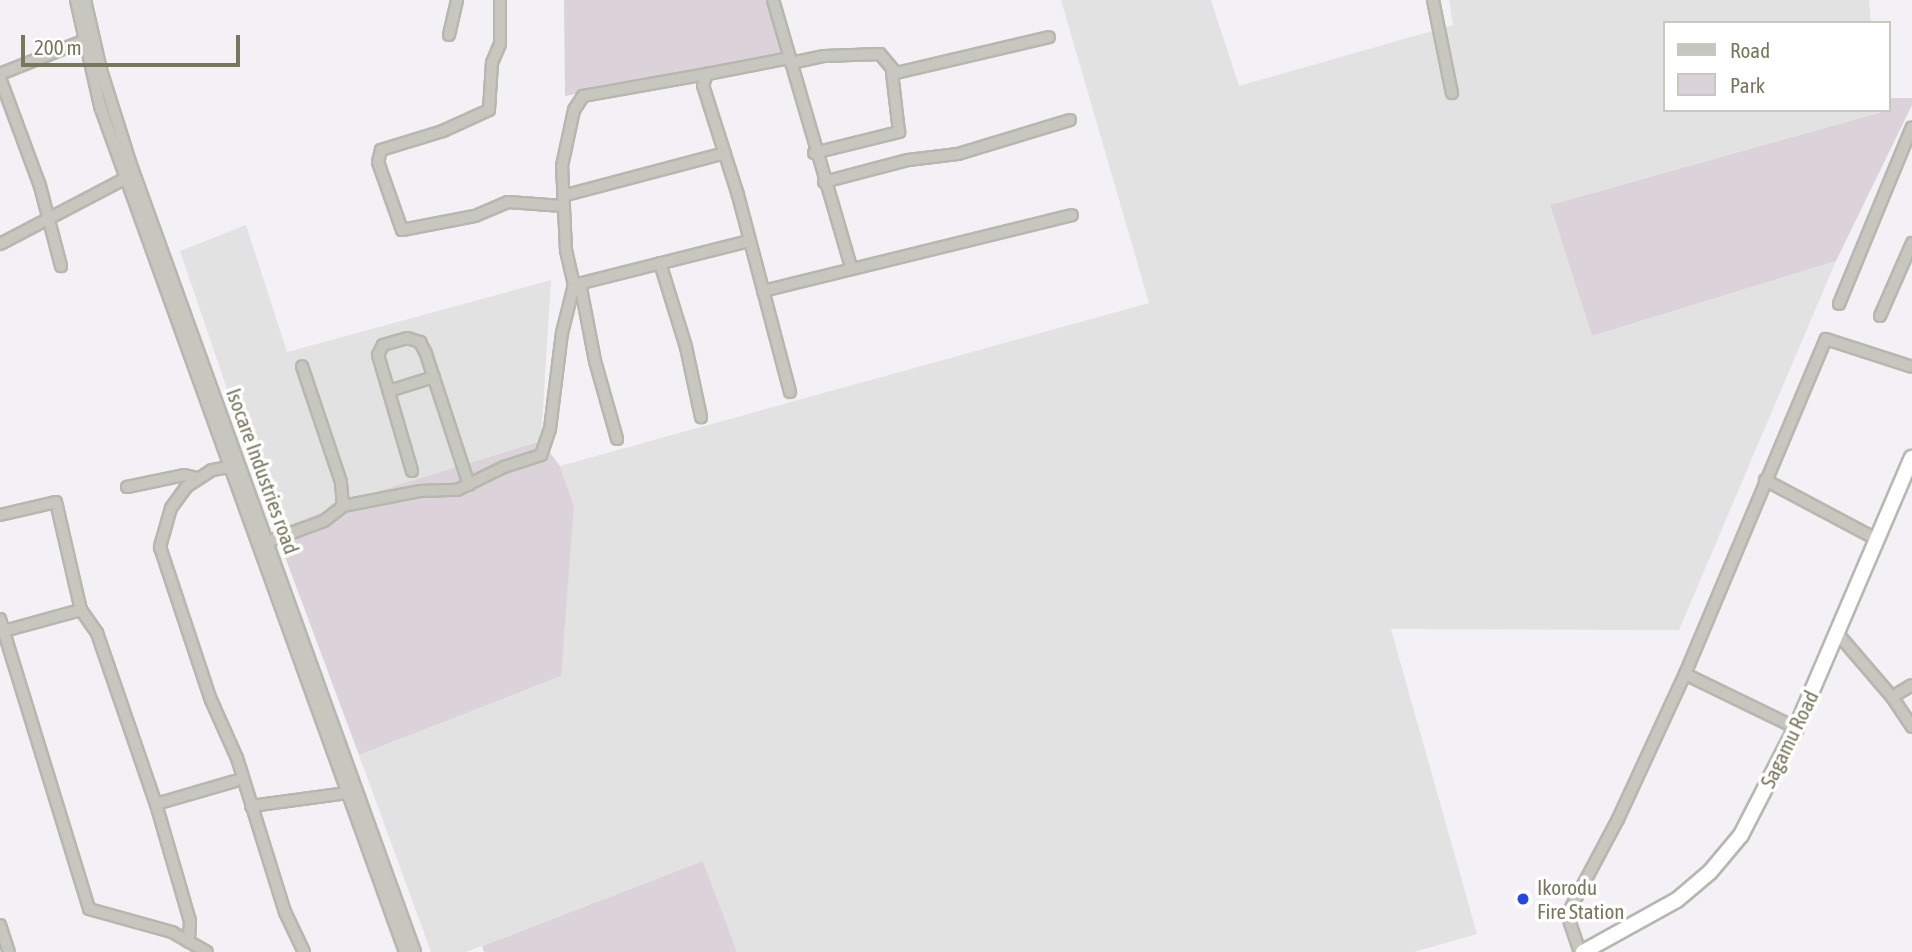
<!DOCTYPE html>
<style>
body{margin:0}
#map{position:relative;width:1912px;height:952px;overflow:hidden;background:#f3f1f5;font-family:"Asap Condensed",sans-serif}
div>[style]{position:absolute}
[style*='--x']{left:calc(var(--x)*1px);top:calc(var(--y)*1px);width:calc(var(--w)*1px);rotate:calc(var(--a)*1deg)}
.built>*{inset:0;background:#e3e2e2}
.green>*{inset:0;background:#dcd2da}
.roads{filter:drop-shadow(2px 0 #b6b7af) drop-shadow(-2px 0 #b6b7af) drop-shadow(0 2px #b6b7af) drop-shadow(0 -2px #b6b7af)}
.minor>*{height:10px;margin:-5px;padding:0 5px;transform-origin:5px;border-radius:5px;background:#c7c7c0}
.highway>*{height:14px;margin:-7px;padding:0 7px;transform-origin:7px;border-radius:7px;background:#fff}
.dots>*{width:19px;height:19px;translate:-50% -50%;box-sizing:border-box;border:4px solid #fff;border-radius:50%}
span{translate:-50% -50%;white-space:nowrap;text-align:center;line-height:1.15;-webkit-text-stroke:7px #fff;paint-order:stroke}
.street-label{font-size:21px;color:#76775c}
.poi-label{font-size:21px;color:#76775c}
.left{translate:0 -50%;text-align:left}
.legend{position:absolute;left:1663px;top:21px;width:228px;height:91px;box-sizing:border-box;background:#fff;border:2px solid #c8c9be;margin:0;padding:9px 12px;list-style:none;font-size:21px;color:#76775c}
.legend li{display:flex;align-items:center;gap:14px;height:35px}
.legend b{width:35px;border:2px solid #c8c9be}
.scale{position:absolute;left:21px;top:35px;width:219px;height:32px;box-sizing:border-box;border:4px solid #76775c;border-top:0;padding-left:9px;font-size:21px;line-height:24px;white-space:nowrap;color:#76775c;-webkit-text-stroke:5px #fff;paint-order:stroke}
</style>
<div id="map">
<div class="built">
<div style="clip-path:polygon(1061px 0,1211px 0,1239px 86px,1453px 25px,1449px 0,1869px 0,1871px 23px,1665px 23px,1665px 110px,1881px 112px,1550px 205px,1592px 336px,1836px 261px,1679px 630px,1391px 629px,1477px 934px,1414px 952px,737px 952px,703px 861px,466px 952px,431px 952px,359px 755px,560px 676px,574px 506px,560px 466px,1149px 303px)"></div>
<div style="clip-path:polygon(246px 225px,287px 352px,551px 280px,541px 441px,378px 491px,275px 530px,180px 251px)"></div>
</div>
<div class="green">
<div style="clip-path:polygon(564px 0,778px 0,793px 47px,768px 57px,565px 96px)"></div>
<div style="clip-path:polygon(1889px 98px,1912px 98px,1912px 105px,1836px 261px,1592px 336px,1550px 205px,1889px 110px)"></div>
<div style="clip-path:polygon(541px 441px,560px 466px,574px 506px,561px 676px,359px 755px,275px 530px,378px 491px)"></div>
<div style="clip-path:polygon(703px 861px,737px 952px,484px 952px,482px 946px)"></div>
</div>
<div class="roads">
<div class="minor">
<div style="--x:76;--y:0;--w:109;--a:77.2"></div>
<div style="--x:100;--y:106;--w:899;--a:70.17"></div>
<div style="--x:85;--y:0;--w:72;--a:77.1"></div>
<div style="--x:101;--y:70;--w:100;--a:72.5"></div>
<div style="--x:131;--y:165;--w:837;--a:70.16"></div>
<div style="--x:500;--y:0;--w:44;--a:90"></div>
<div style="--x:500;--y:44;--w:21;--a:113"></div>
<div style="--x:492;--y:63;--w:47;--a:93.7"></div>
<div style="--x:489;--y:110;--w:51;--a:155.5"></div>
<div style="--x:443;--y:131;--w:65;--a:163"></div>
<div style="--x:381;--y:150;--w:12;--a:104"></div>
<div style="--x:378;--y:162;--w:72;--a:70.6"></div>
<div style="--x:402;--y:230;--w:74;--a:-10.9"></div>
<div style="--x:475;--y:216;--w:36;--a:-23"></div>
<div style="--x:508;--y:202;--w:55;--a:4.2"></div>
<div style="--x:773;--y:0;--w:278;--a:73.7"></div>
<div style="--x:1433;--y:0;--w:95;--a:78.5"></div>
<div style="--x:449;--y:35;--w:36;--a:-77"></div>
<div style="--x:791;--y:63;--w:34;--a:-12"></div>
<div style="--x:824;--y:56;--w:56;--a:-2"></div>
<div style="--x:880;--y:54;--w:25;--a:50"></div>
<div style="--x:896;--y:73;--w:157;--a:-13.2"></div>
<div style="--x:0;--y:74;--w:89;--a:-21.7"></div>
<div style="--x:0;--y:78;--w:115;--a:69.7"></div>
<div style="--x:40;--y:186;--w:83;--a:75.3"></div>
<div style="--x:814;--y:153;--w:88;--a:-13.9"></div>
<div style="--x:899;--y:132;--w:60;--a:-96.7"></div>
<div style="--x:824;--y:182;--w:87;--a:-14.7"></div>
<div style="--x:908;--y:160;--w:50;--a:-6.8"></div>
<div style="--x:958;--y:154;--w:117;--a:-16.9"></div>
<div style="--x:566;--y:195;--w:164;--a:-14.8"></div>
<div style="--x:0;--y:244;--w:142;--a:-27.6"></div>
<div style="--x:660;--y:263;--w:88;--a:72.8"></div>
<div style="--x:686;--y:347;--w:72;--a:77.9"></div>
<div style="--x:580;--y:283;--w:79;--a:79.1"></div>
<div style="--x:595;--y:361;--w:81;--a:74.2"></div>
<div style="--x:574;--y:285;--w:180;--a:-14.1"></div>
<div style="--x:763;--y:291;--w:318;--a:-13.8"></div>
<div style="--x:1839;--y:304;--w:191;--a:-67.6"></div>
<div style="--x:1880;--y:316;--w:80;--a:-66.3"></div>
<div style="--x:389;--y:391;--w:47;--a:-17.3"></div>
<div style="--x:790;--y:392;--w:204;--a:-104.8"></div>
<div style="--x:738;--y:195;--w:115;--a:-107.7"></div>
<div style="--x:703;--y:85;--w:12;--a:-70"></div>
<div style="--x:707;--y:74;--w:85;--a:-10.9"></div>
<div style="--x:235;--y:466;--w:23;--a:170"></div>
<div style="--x:212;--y:470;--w:30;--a:147"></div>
<div style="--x:187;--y:486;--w:27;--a:126"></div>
<div style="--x:171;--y:508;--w:41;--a:105.8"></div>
<div style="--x:160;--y:547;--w:161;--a:71.6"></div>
<div style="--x:211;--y:700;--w:64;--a:65.9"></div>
<div style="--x:237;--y:758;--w:161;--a:72.7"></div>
<div style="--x:285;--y:912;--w:44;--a:64.6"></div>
<div style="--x:412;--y:471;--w:121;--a:-106.3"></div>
<div style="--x:378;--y:355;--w:11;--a:-63"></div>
<div style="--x:383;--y:345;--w:25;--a:-16"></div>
<div style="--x:407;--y:338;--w:14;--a:17"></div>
<div style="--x:420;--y:342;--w:13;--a:63"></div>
<div style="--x:426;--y:354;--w:138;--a:71.8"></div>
<div style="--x:1765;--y:480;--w:128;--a:28"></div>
<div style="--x:127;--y:487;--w:58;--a:-11.9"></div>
<div style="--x:184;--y:475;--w:13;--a:13"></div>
<div style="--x:343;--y:506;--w:78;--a:-11"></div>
<div style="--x:420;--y:491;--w:37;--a:-2"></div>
<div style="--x:457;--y:490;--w:52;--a:-26.1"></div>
<div style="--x:504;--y:467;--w:39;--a:-18"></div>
<div style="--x:541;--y:455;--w:28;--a:-71"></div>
<div style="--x:550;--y:429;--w:97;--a:-82.9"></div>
<div style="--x:562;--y:333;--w:49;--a:-76"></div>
<div style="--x:574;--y:285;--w:36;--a:-103"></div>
<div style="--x:566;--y:250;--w:84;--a:-92.7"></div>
<div style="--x:562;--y:166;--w:57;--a:-77.9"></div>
<div style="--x:574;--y:110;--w:17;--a:-57"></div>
<div style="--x:583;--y:96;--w:126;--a:-10.1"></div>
<div style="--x:0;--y:515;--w:57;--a:-13.1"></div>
<div style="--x:56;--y:502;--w:111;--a:77"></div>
<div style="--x:81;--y:610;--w:28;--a:55"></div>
<div style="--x:97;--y:633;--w:181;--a:71"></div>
<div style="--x:156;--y:804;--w:122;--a:73.8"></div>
<div style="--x:190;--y:921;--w:21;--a:93"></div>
<div style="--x:264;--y:543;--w:64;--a:-20.1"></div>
<div style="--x:324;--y:521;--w:24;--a:-38"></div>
<div style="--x:343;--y:506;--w:24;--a:-95"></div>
<div style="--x:341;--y:482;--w:122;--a:-108.6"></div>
<div style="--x:0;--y:619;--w:303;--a:72.9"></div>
<div style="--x:89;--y:909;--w:86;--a:15.5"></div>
<div style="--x:172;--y:932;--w:40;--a:29.7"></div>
<div style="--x:4;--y:631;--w:80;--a:-15.3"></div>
<div style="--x:1838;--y:634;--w:83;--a:49.4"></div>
<div style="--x:1892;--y:697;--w:36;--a:56"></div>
<div style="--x:1685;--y:674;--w:123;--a:25.9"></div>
<div style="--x:1892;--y:697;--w:23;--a:-31"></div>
<div style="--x:156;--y:804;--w:82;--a:-16.2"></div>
<div style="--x:251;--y:806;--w:97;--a:-7.7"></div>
<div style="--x:0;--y:925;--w:28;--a:72"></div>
<div style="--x:1580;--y:952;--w:39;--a:-109"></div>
<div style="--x:1567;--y:915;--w:109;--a:-62"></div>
<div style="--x:1618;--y:819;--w:160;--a:-65.2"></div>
<div style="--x:1685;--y:674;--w:363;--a:-67.2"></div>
<div style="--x:1826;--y:339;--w:90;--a:18"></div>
</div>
<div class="highway">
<div style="--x:1583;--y:952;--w:107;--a:-29"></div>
<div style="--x:1677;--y:900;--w:43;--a:-40.3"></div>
<div style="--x:1710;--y:872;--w:48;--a:-50"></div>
<div style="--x:1741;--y:835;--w:120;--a:-62.8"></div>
<div style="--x:1796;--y:728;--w:294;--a:-66.8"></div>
</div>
</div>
<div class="dots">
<div style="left:1523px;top:899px;background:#2348e3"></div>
</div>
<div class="street-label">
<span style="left:263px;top:471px;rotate:70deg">Isocare Industries road</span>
<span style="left:1789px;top:739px;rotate:-64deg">Sagamu Road</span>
</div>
<div class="poi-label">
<span class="left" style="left:1537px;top:899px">Ikorodu<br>Fire Station</span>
</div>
<ul class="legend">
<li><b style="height:9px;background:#c7c7c0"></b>Road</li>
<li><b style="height:19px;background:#dcd2da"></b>Park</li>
</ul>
<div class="scale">200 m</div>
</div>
